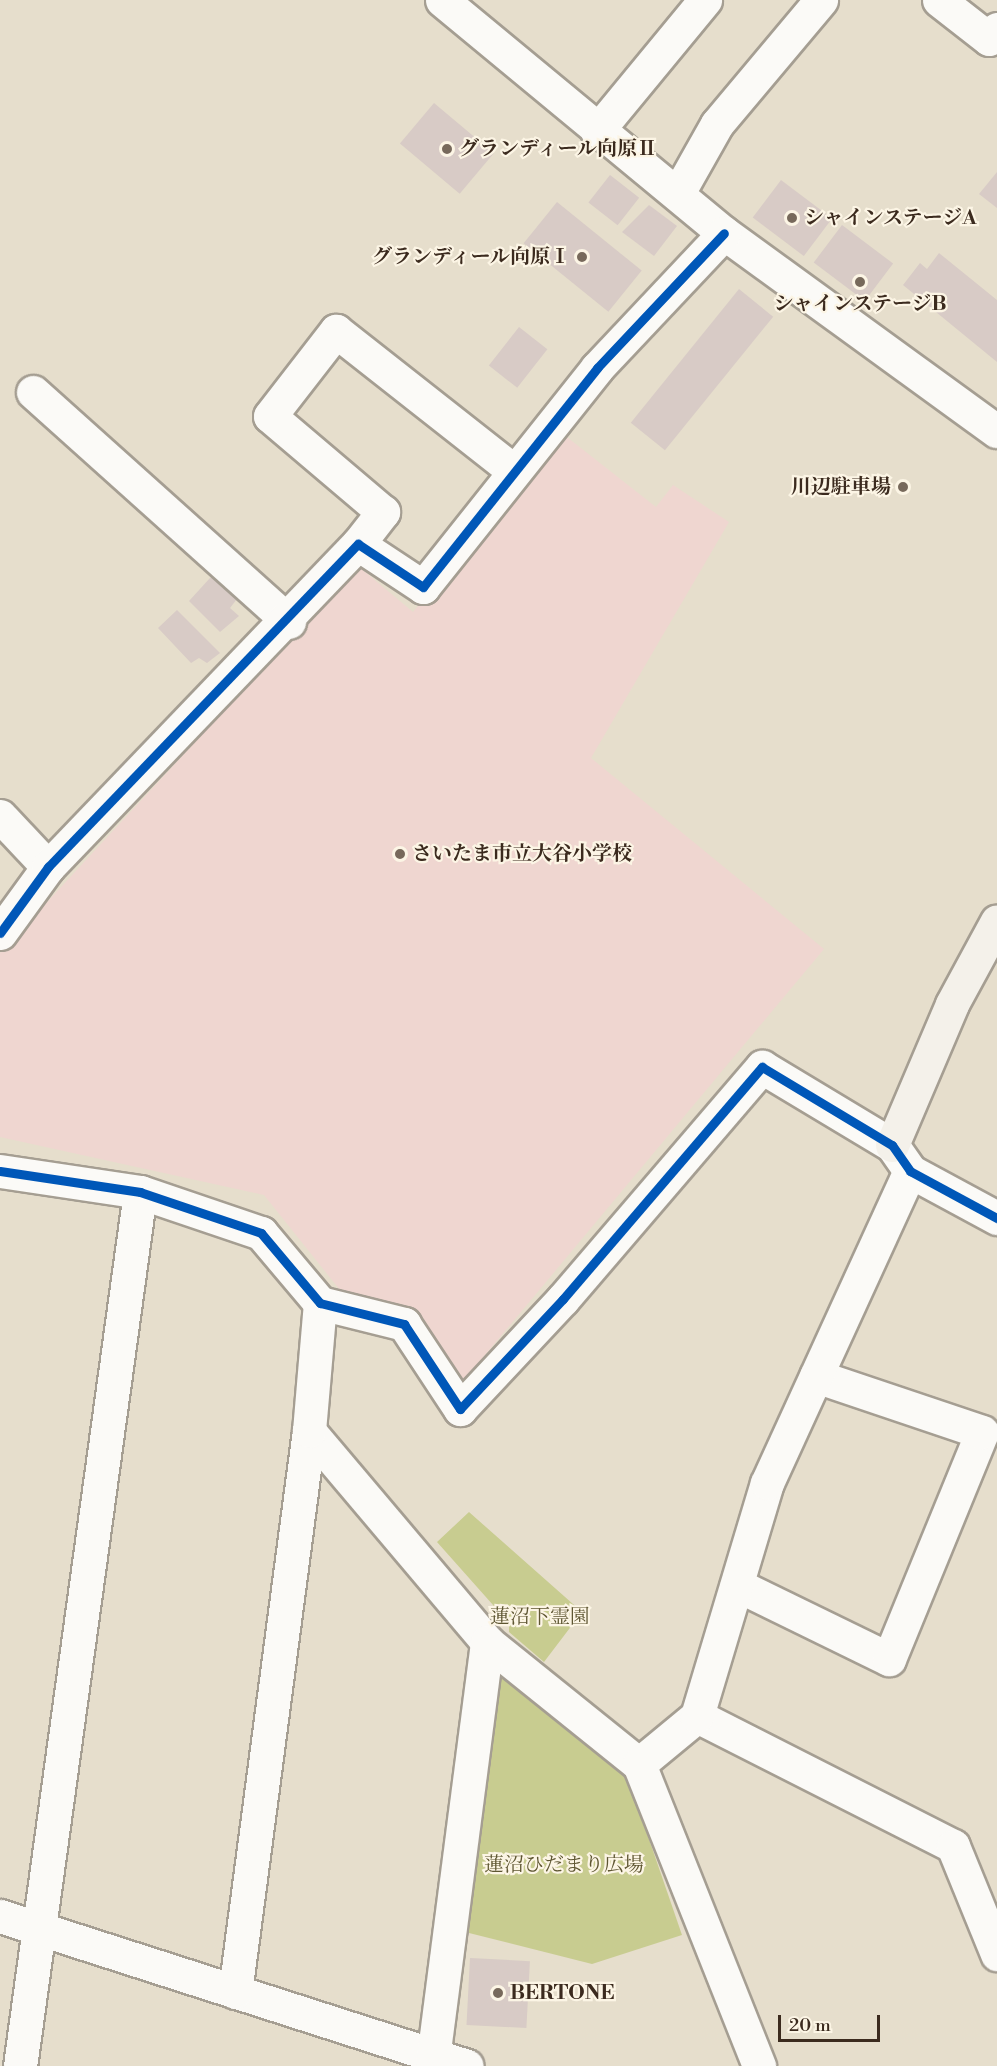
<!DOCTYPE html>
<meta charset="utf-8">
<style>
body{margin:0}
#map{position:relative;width:997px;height:2066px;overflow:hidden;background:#e6decc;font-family:"Libre Bodoni","Noto Serif JP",serif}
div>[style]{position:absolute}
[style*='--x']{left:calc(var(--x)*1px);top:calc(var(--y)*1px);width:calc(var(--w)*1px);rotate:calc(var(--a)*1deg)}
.built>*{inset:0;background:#efd6d0}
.green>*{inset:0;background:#c8cc90}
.building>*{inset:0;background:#d8cbc6;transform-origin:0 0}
.roads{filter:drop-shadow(2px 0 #a59e92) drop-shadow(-2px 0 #a59e92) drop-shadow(0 2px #a59e92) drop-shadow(0 -2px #a59e92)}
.street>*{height:33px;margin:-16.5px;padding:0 16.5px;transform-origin:16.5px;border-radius:16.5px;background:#fbfaf7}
.secondary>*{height:33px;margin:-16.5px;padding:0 16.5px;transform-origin:16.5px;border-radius:16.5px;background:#f4f1ea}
.cycleway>*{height:9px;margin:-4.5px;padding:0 4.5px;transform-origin:4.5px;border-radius:4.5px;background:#0057b8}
.dots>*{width:16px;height:16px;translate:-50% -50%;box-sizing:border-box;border:3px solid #fcf5e5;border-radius:50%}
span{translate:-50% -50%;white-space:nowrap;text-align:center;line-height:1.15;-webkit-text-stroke:4.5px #fcf5e5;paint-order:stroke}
.poi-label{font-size:20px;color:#3b2a1e;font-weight:700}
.left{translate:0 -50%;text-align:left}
.right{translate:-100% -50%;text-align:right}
.park-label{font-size:20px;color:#5e5632}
.scale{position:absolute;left:778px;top:2015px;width:102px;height:27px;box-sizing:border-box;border:3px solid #3b2a1e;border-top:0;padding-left:8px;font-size:18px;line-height:21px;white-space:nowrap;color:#3b2a1e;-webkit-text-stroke:4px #fcf5e5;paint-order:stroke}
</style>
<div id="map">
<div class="built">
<div style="clip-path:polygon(563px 434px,656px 507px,673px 485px,729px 522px,591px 758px,824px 949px,460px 1385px,413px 1315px,340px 1290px,264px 1195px,0 1137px,0 953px,358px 566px,413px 612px)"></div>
</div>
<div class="green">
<div style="clip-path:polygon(469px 1512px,582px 1612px,544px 1662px,509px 1632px,509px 1623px,437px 1542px)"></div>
<div style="clip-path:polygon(500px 1674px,620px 1755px,682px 1935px,592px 1964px,465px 1932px)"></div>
</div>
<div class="building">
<div style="left:434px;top:103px;width:78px;height:53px;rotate:40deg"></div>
<div style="clip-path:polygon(997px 172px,997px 208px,979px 194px)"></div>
<div style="left:610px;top:175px;width:37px;height:35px;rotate:38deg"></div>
<div style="left:781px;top:180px;width:64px;height:47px;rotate:37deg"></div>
<div style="left:557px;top:202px;width:109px;height:53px;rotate:39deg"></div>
<div style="clip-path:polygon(649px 205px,677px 226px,654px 256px,622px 232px)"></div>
<div style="left:842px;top:225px;width:64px;height:47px;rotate:37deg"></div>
<div style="clip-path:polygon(939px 253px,997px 300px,997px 362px,903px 285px,920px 263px,927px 269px)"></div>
<div style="left:739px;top:289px;width:44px;height:172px;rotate:39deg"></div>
<div style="left:519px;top:327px;width:36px;height:49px;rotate:38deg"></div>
<div style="clip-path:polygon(210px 578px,220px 578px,240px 595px,230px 608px,239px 616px,220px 632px,189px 601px)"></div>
<div style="clip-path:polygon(177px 610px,220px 653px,207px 663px,199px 658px,191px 663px,158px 628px)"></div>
<div style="left:470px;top:1958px;width:60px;height:67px;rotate:3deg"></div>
</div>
<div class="roads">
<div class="street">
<div style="--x:442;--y:0;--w:366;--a:39.6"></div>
<div style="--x:724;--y:233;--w:337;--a:36"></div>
<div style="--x:939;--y:0;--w:63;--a:38"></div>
<div style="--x:989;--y:39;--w:13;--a:-51"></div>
<div style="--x:597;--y:131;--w:170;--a:-50.5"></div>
<div style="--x:678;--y:193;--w:79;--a:-60.5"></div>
<div style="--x:717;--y:124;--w:162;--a:-50"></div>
<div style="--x:33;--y:392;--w:344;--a:41.9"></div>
<div style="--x:358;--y:544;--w:41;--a:-52"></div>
<div style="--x:383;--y:512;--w:148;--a:-139.7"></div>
<div style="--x:270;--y:416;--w:108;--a:-52.2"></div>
<div style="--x:336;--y:331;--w:226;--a:38.2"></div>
<div style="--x:0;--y:816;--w:70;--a:46.7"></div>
<div style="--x:0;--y:933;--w:82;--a:-54"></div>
<div style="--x:48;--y:867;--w:448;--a:-46.2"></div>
<div style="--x:358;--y:544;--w:78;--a:33.5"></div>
<div style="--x:423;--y:587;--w:280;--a:-51.5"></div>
<div style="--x:597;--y:368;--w:185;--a:-46.7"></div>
<div style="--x:0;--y:1171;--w:142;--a:8.5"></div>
<div style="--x:140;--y:1192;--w:128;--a:18.7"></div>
<div style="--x:261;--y:1233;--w:92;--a:49.9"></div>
<div style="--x:320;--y:1303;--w:87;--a:14"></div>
<div style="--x:404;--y:1324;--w:102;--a:56.6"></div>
<div style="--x:460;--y:1409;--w:151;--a:-46.9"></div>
<div style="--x:563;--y:1299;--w:306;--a:-49.4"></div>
<div style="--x:762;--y:1067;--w:152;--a:31"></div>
<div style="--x:892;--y:1145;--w:32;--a:55"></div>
<div style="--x:910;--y:1171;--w:99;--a:28.4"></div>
<div style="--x:309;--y:1431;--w:276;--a:49.8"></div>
<div style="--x:487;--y:1642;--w:195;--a:38.8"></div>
<div style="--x:639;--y:1764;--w:325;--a:68.3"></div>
<div style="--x:737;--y:1585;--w:169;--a:26"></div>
<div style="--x:889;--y:1659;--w:245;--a:-67.7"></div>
<div style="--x:982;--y:1432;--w:175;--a:-161.4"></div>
<div style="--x:697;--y:1716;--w:287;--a:26.9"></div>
<div style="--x:953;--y:1846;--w:117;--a:67.8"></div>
<div style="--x:639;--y:1764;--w:75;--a:-39.6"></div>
<div style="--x:697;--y:1716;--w:243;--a:-73.3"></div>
<div style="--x:767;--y:1483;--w:343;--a:-65.4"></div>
<div style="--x:0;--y:1916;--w:490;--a:17.8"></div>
<div style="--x:235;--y:1992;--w:566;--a:-82.49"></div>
<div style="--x:309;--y:1431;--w:128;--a:-85.1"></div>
<div style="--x:20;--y:2066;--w:882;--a:-82.18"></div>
<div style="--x:432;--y:2066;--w:428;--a:-82.6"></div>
</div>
<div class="secondary">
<div style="--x:892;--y:1145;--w:153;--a:-66.9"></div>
<div style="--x:952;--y:1004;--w:94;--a:-61.5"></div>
</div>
</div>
<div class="cycleway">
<div style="--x:0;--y:933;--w:82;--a:-54"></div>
<div style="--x:48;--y:867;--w:448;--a:-46.2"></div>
<div style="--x:358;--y:544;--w:78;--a:33.5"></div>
<div style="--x:423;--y:587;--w:280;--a:-51.5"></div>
<div style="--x:597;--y:368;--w:185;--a:-46.7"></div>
<div style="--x:0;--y:1171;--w:142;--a:8.5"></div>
<div style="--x:140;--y:1192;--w:128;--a:18.7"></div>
<div style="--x:261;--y:1233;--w:92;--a:49.9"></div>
<div style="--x:320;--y:1303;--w:87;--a:14"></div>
<div style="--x:404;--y:1324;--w:102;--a:56.6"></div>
<div style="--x:460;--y:1409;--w:151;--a:-46.9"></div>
<div style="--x:563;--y:1299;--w:306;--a:-49.4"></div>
<div style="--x:762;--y:1067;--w:152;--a:31"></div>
<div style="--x:892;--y:1145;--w:32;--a:55"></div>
<div style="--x:910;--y:1171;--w:99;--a:28.4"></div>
</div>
<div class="dots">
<div style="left:447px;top:149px;background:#77695b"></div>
<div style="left:792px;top:218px;background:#77695b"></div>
<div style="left:582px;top:257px;background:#77695b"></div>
<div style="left:860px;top:282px;background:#77695b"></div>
<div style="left:903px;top:487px;background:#77695b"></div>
<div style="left:400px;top:854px;background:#77695b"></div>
<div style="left:498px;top:1993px;background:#77695b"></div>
</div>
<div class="poi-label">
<span class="left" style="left:459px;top:149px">グランディール向原Ⅱ</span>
<span class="left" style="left:804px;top:218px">シャインステージA</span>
<span class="right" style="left:570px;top:257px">グランディール向原Ⅰ</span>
<span style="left:860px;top:304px">シャインステージB</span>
<span class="right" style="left:891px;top:487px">川辺駐車場</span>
<span class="left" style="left:412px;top:854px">さいたま市立大谷小学校</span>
<span class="left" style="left:510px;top:1993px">BERTONE</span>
</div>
<div class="park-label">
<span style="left:540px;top:1617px">蓮沼下霊園</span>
<span style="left:564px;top:1865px">蓮沼ひだまり広場</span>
</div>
<div class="scale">20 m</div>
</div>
